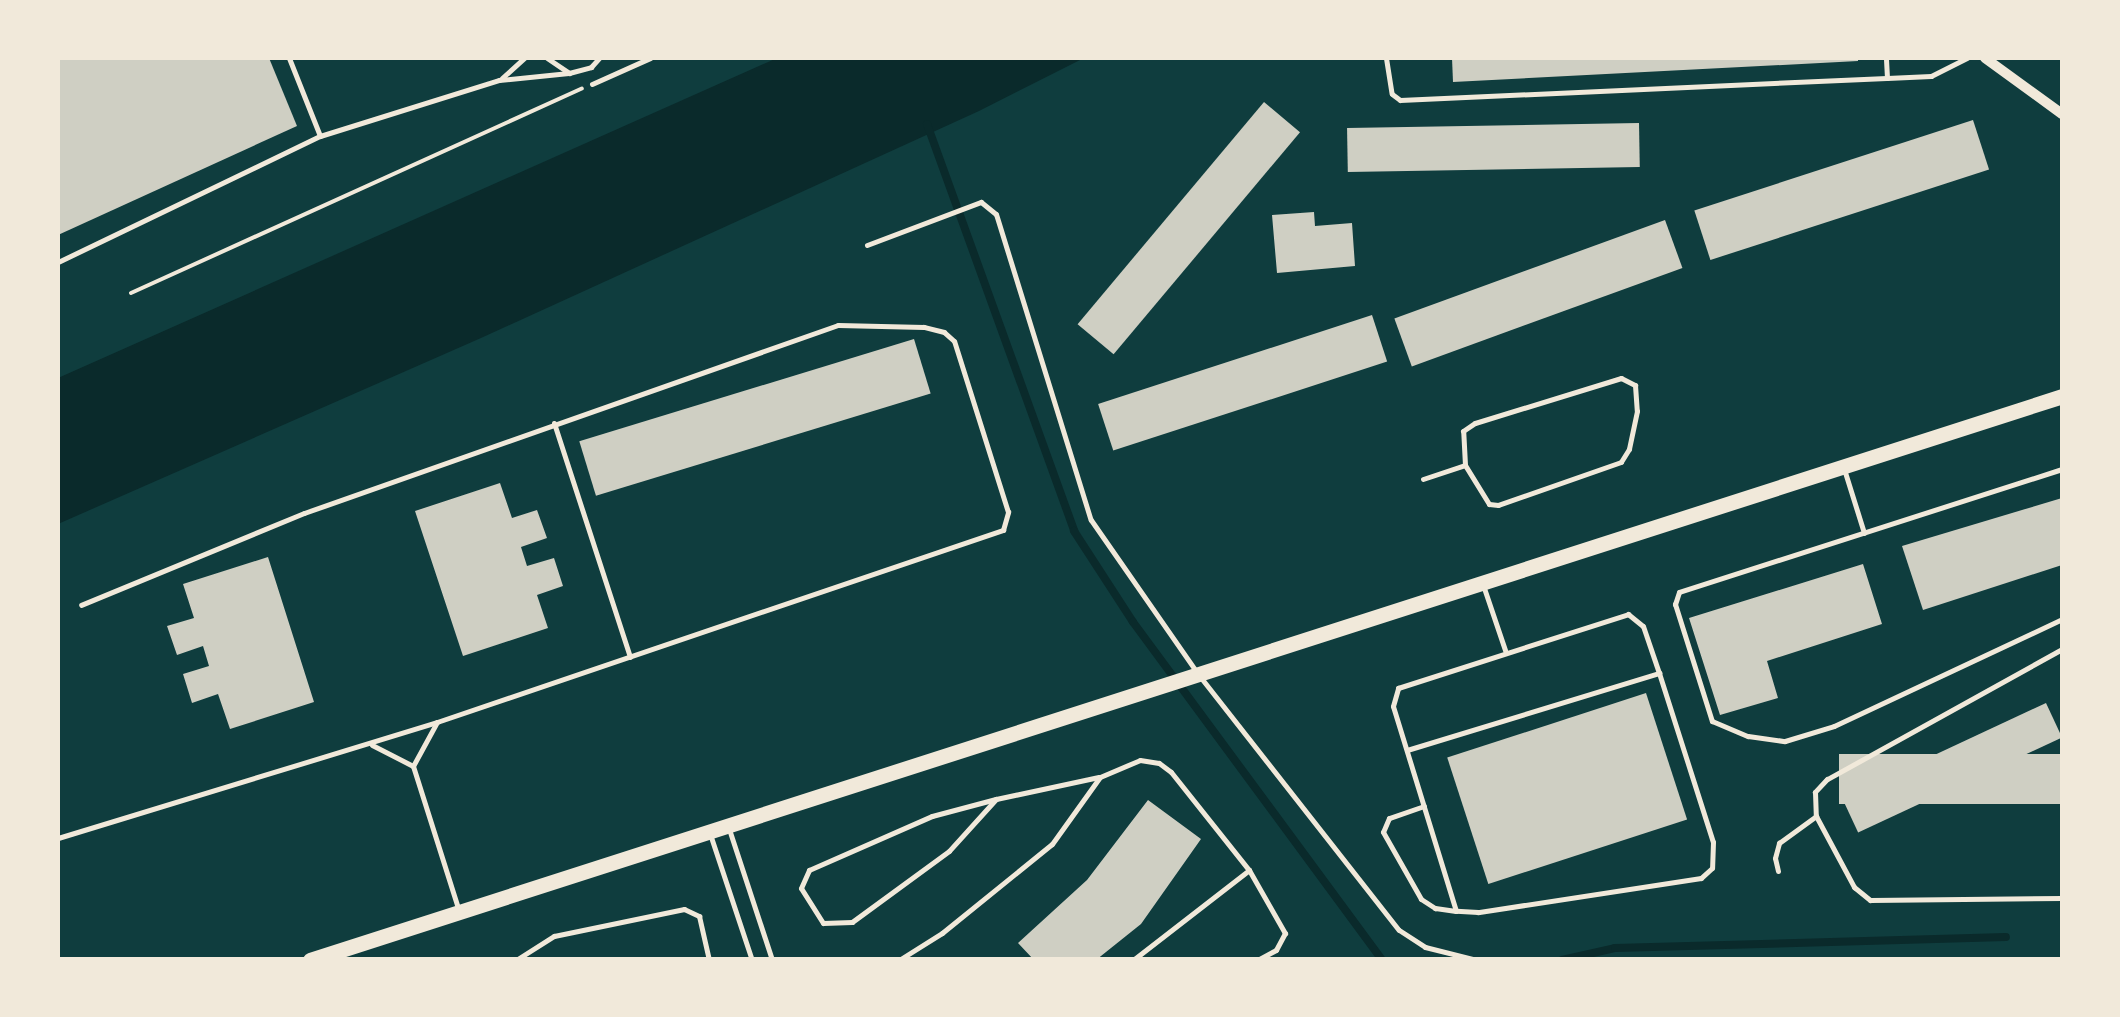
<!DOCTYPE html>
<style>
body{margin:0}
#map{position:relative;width:2120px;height:1017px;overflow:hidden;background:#0f3d3e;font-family:"DejaVu Sans",sans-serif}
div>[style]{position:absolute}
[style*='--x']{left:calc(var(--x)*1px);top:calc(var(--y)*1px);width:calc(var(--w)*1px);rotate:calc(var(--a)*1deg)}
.water>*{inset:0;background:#0a2a2b}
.stream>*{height:8px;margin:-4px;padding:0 4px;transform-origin:4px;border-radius:4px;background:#0a2a2b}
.building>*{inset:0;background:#cfcfc3;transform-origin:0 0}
.path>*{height:4px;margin:-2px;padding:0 2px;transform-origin:2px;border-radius:2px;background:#f1e9da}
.service>*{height:5px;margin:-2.5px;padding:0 2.5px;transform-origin:2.5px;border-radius:2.5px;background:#f1e9da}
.minor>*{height:10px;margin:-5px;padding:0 5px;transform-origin:5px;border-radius:5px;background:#f1e9da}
.secondary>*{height:15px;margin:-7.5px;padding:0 7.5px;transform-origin:7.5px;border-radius:7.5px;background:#f1e9da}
span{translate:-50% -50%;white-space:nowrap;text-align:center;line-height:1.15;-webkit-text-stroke:9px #f1e9da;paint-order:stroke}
.frame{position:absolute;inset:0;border:60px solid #f1e9da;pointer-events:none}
</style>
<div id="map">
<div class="water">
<div style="clip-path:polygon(777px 58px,1084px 58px,979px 111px,481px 338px,58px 524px,58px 378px)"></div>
</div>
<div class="stream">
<div style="--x:927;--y:124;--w:433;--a:70.1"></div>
<div style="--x:1074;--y:531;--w:108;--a:57"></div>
<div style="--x:1133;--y:622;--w:420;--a:53.6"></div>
<div style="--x:1562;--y:960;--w:54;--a:-12.8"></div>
<div style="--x:1615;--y:948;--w:391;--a:-1.6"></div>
</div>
<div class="building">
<div style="clip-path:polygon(58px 58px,269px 58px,297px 126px,58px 235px)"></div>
<div style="clip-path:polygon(1452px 58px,1858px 58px,1858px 61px,1453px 82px)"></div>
<div style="left:1264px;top:102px;width:47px;height:290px;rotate:40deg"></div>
<div style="left:1973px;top:120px;width:52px;height:293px;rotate:72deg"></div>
<div style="left:1639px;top:123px;width:44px;height:292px;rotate:89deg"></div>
<div style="clip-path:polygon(1314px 212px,1315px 226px,1352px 223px,1355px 266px,1277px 273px,1272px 215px)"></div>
<div style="left:1665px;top:220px;width:51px;height:288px;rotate:70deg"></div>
<div style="left:1372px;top:315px;width:49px;height:288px;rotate:72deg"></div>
<div style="left:914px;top:339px;width:57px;height:350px;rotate:73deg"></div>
<div style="clip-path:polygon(500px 483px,512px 518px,537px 510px,547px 538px,521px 547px,527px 566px,554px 558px,563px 586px,537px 595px,548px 628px,463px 656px,415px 511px)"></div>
<div style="clip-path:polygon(2062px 498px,2062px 565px,1923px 610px,1902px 546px)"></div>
<div style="clip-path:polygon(268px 557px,314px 702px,230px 729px,218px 694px,192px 703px,183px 674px,209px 666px,203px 646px,177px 655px,167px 626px,194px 618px,183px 584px)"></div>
<div style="clip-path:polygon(1863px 564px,1882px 624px,1767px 661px,1778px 698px,1720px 715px,1689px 618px)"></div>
<div style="left:1646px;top:693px;width:133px;height:209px;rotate:72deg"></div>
<div style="left:2046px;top:703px;width:38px;height:225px;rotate:65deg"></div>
<div style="left:2062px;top:754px;width:50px;height:223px;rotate:90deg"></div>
<div style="clip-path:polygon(1148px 800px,1201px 839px,1141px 924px,1096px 960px,1034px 960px,1018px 943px,1087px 880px)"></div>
</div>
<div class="path">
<div style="--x:131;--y:293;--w:495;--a:-24.4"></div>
</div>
<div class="service">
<div style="--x:289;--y:58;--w:84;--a:68.3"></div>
<div style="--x:547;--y:58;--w:27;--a:34"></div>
<div style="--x:569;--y:73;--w:23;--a:-15"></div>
<div style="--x:591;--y:67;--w:12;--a:-48"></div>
<div style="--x:1386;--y:58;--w:36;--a:81"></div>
<div style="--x:1392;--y:94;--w:10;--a:37"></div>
<div style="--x:1400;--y:100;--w:487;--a:-2.6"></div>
<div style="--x:1887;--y:78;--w:20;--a:-93"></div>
<div style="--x:502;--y:78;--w:30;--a:-42"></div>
<div style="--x:1887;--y:78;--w:44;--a:-2.6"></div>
<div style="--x:1931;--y:76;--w:40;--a:-26.6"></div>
<div style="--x:592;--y:84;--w:64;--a:-24.1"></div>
<div style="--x:867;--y:245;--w:122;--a:-20.7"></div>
<div style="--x:981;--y:202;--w:19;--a:39"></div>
<div style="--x:996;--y:214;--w:320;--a:72.8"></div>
<div style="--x:1091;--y:520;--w:188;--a:55.2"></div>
<div style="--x:1198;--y:674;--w:325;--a:51.9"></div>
<div style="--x:1399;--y:930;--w:31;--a:33"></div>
<div style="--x:1425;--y:947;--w:54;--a:14"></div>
<div style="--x:58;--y:262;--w:291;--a:-25.7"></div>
<div style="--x:320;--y:136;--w:188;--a:-17.4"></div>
<div style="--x:499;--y:80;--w:70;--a:-5.7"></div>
<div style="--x:1621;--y:378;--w:16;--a:27"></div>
<div style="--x:1635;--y:385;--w:26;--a:86"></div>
<div style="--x:1637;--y:411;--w:39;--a:102"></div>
<div style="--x:1629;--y:449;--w:15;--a:122"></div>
<div style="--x:1621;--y:462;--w:130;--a:160.7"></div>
<div style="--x:1498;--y:505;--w:9;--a:-174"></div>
<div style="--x:1489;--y:504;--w:46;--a:-121.6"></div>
<div style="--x:1465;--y:465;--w:34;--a:-93"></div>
<div style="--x:1463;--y:431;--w:14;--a:-34"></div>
<div style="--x:1475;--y:423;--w:153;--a:-17.1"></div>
<div style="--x:554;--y:423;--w:246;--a:72"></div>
<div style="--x:1844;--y:469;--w:67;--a:72.6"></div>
<div style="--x:2062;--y:469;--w:402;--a:162.2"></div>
<div style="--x:1679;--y:592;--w:13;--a:108"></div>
<div style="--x:1675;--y:604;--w:123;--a:72.5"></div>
<div style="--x:1712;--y:721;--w:39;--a:23"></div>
<div style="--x:1748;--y:736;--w:37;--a:8"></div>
<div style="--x:1785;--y:741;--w:51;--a:-17"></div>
<div style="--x:1834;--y:726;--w:252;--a:-25.1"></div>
<div style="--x:1423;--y:479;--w:44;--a:-18.4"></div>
<div style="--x:1483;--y:585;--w:69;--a:71.3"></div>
<div style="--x:1628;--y:614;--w:19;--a:39"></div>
<div style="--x:1643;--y:626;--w:50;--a:71.2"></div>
<div style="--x:1659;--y:673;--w:177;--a:72.3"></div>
<div style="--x:1713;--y:842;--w:26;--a:92"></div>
<div style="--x:1712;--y:868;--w:15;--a:138"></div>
<div style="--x:1701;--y:878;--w:226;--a:171.3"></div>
<div style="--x:1478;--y:912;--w:22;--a:-177"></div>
<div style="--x:1456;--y:911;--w:214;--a:-107.1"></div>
<div style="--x:1393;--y:706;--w:19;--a:-74"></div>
<div style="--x:1398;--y:688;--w:242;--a:-17.8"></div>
<div style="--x:2062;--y:649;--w:269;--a:151"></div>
<div style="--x:1827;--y:779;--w:18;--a:133"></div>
<div style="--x:1815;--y:792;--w:24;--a:88"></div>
<div style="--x:1816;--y:816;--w:81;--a:61.8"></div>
<div style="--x:1854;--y:887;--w:21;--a:39"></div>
<div style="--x:1870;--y:900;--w:192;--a:-0.6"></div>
<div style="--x:372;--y:745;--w:46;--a:27.1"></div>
<div style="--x:413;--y:766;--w:152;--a:72.4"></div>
<div style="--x:1407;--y:750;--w:264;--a:-17"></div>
<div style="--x:413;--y:766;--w:50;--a:-61.4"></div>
<div style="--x:996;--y:799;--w:70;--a:132.1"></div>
<div style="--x:949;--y:851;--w:120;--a:143.8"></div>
<div style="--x:852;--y:922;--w:29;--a:178"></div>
<div style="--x:823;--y:923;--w:41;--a:-122.2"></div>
<div style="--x:801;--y:888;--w:20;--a:-66"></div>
<div style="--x:809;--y:870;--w:134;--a:-23.7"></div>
<div style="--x:932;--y:816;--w:66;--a:-14.9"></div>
<div style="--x:996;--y:799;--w:105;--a:-12.1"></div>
<div style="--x:1424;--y:806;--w:37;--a:161"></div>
<div style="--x:1389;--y:818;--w:15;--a:113"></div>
<div style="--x:1383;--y:832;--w:77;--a:60.4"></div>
<div style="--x:1421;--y:899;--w:17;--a:33"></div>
<div style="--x:1435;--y:908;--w:21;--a:8"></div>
<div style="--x:729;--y:829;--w:138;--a:71.8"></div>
<div style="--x:710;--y:834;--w:133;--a:71.6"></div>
<div style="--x:58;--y:838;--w:396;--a:-17"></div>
<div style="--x:437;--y:722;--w:598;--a:-18.74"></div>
<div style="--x:1003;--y:530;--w:19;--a:-74"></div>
<div style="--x:1008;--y:512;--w:179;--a:-107.5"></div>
<div style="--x:954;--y:341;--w:13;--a:-138"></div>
<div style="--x:944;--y:332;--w:21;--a:-166"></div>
<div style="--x:924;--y:327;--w:86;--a:-178.7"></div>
<div style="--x:838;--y:325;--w:566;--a:160.6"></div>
<div style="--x:304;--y:513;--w:241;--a:157.6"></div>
<div style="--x:1778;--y:871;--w:13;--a:-103"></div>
<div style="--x:1775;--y:858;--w:16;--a:-75"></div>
<div style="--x:1779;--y:843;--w:46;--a:-36.1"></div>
<div style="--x:516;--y:960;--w:45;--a:-32.3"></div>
<div style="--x:554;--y:936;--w:133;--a:-11.7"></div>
<div style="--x:684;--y:909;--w:17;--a:25"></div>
<div style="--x:699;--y:916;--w:45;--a:77.2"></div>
<div style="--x:899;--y:960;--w:51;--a:-32.1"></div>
<div style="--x:942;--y:933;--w:141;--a:-39"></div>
<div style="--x:1052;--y:844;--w:82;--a:-54.4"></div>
<div style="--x:1100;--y:777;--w:43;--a:-23"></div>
<div style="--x:1140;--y:760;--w:19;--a:9"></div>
<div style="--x:1159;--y:763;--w:15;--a:37"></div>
<div style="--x:1171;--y:772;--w:125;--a:51.5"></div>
<div style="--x:1249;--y:870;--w:73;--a:60.3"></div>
<div style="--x:1285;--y:933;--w:19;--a:118"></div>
<div style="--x:1276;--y:950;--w:21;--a:152"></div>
<div style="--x:1133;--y:960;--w:147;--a:-37.8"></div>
</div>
<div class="minor">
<div style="--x:1985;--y:58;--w:95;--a:36"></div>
</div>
<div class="secondary">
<div style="--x:310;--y:960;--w:1841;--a:-17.84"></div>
</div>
<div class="frame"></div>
</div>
